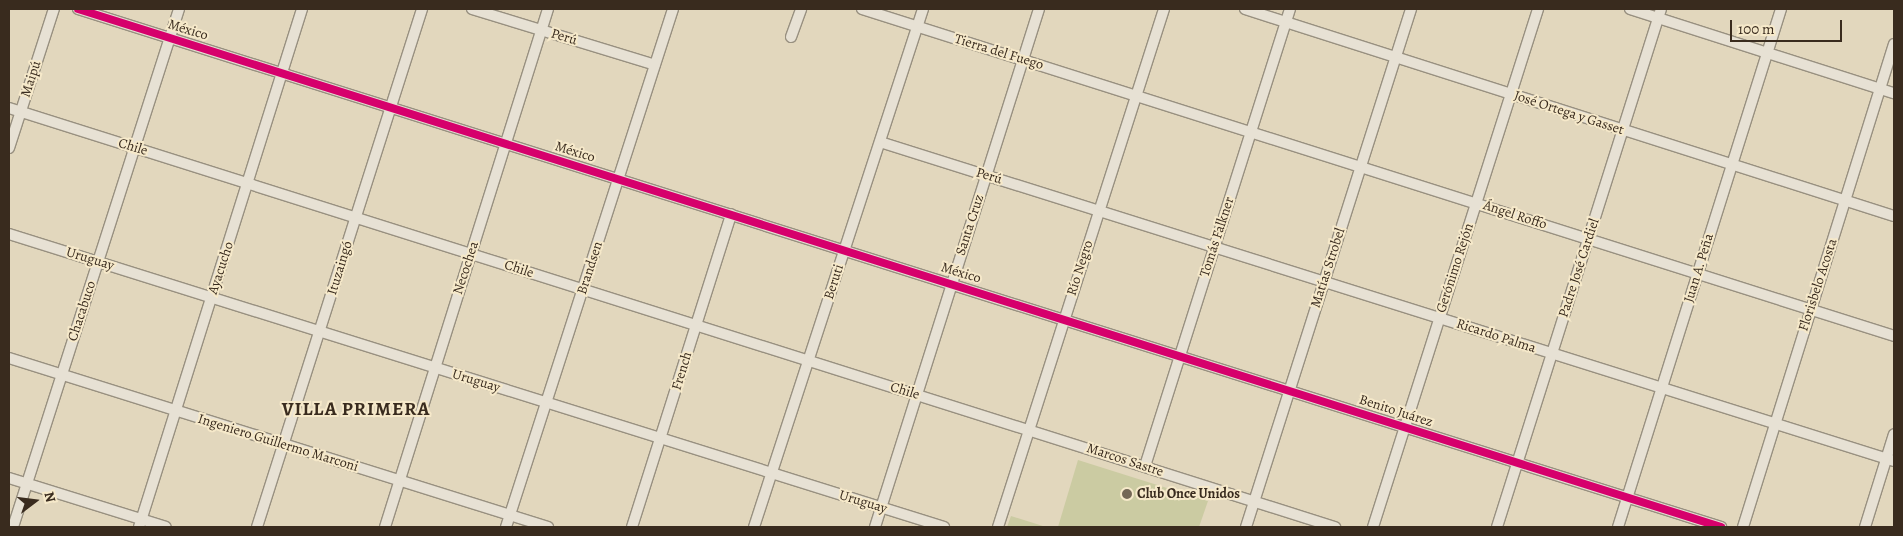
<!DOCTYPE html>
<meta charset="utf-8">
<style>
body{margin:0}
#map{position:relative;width:1903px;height:536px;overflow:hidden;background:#e2d7bd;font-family:Alegreya,serif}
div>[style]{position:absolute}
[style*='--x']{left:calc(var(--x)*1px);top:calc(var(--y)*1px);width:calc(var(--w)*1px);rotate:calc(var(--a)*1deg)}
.green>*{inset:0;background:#cbcba2}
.roads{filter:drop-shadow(1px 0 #989080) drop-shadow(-1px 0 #989080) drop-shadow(0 1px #989080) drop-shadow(0 -1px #989080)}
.minor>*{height:10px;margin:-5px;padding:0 5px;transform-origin:5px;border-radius:5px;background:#e7e1d4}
.cycleway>*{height:8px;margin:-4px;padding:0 4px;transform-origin:4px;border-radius:4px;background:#d6006c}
.dots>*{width:14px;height:14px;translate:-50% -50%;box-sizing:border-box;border:2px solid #f6e9ca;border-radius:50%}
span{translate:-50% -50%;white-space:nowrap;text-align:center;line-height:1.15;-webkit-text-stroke:4px #f6e9ca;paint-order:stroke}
.street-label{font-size:14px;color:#392b1e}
.poi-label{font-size:14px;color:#392b1e;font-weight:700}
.left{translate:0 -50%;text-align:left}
.district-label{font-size:19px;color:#392b1e;font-weight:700;letter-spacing:1px}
.frame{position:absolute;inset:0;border:10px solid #392b1e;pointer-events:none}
.north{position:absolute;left:10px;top:476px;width:50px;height:50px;-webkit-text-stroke:4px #f6e9ca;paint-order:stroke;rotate:75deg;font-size:14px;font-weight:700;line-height:20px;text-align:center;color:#392b1e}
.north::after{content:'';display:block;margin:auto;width:18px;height:22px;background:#392b1e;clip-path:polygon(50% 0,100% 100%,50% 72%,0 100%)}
.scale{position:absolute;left:1730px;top:20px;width:112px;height:22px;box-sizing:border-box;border:2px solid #392b1e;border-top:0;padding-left:6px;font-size:15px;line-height:18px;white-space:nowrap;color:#392b1e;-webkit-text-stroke:4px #f6e9ca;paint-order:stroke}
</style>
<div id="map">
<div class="green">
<div style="clip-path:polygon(1078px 460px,1208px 501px,1199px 527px,1058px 527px)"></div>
<div style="clip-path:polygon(1011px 516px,1046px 527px,1007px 527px)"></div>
</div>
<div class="roads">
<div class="minor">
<div style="--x:78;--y:9;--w:1723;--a:17.5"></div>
<div style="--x:472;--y:9;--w:191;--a:17"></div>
<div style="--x:862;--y:9;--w:1083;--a:17.58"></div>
<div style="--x:1245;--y:9;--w:681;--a:17.69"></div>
<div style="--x:1630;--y:9;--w:277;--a:17.7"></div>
<div style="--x:791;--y:37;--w:30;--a:-70"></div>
<div style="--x:9;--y:108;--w:1391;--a:17.54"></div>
<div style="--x:880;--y:142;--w:1063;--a:17.46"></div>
<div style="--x:9;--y:148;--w:146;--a:-72.1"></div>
<div style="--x:9;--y:234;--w:980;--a:17.4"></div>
<div style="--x:9;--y:358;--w:565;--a:17.41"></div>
<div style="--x:1145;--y:466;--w:479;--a:-72.4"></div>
<div style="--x:9;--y:478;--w:164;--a:17.3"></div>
<div style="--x:13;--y:527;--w:544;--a:-72.23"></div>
<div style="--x:139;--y:527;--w:543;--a:-72.53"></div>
<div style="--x:257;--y:527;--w:544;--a:-72.33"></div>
<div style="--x:385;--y:527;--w:543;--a:-72.53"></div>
<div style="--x:506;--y:527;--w:544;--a:-72.13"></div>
<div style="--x:632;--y:527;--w:328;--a:-72.4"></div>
<div style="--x:754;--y:527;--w:545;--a:-71.93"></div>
<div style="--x:875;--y:527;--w:543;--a:-72.43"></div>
<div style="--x:998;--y:527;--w:544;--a:-72.23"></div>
<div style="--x:1246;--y:527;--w:544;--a:-72.33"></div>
<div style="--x:1373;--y:527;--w:544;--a:-72.33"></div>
<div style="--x:1497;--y:527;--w:543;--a:-72.43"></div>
<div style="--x:1618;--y:527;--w:543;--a:-72.53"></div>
<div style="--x:1743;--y:527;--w:506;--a:-72.64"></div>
<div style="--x:1865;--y:527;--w:97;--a:-72.7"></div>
</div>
</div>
<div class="cycleway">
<div style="--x:78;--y:9;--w:1723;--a:17.5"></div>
</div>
<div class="dots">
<div style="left:1127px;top:494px;background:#746756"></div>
</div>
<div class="street-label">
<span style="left:188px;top:30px;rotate:17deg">México</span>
<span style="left:564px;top:37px;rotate:17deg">Perú</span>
<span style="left:999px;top:52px;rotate:17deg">Tierra del Fuego</span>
<span style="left:31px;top:79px;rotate:-72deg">Maipú</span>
<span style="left:1569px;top:113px;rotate:18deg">José Ortega y Gasset</span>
<span style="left:133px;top:147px;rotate:17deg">Chile</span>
<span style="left:575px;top:152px;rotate:17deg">México</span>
<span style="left:989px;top:176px;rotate:17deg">Perú</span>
<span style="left:1515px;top:215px;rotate:18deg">Ángel Roffo</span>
<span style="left:970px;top:225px;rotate:-72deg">Santa Cruz</span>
<span style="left:1217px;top:237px;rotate:-72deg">Tomás Falkner</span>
<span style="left:90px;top:259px;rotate:17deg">Uruguay</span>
<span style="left:221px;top:268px;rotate:-72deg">Ayacucho</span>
<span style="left:340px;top:268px;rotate:-73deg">Ituzaingó</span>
<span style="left:466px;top:268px;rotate:-72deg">Necochea</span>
<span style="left:590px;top:268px;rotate:-72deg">Brandsen</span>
<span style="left:1080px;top:268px;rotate:-72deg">Río Negro</span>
<span style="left:1328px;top:268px;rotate:-72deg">Matías Strobel</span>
<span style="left:1455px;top:268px;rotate:-72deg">Gerónimo Rejón</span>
<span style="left:1579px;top:268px;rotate:-72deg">Padre José Cardiel</span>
<span style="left:1699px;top:268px;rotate:-73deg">Juan A. Peña</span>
<span style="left:519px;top:269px;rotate:18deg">Chile</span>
<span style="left:961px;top:273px;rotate:17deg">México</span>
<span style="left:834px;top:282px;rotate:-72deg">Beruti</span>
<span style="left:1818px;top:285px;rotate:-72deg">Florisbelo Acosta</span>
<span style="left:82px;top:311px;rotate:-72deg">Chacabuco</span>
<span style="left:1496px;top:336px;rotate:18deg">Ricardo Palma</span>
<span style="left:682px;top:371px;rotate:-73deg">French</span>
<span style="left:476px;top:381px;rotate:17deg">Uruguay</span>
<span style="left:905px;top:391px;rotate:17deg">Chile</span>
<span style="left:1396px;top:411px;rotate:18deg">Benito Juárez</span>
<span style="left:278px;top:443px;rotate:17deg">Ingeniero Guillermo Marconi</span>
<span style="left:1125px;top:460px;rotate:18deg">Marcos Sastre</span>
<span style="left:863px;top:502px;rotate:17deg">Uruguay</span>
</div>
<div class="poi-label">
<span class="left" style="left:1137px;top:494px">Club Once Unidos</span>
</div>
<div class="district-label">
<span style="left:356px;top:410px">VILLA PRIMERA</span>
</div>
<div class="frame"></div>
<div class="north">N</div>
<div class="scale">100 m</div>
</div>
